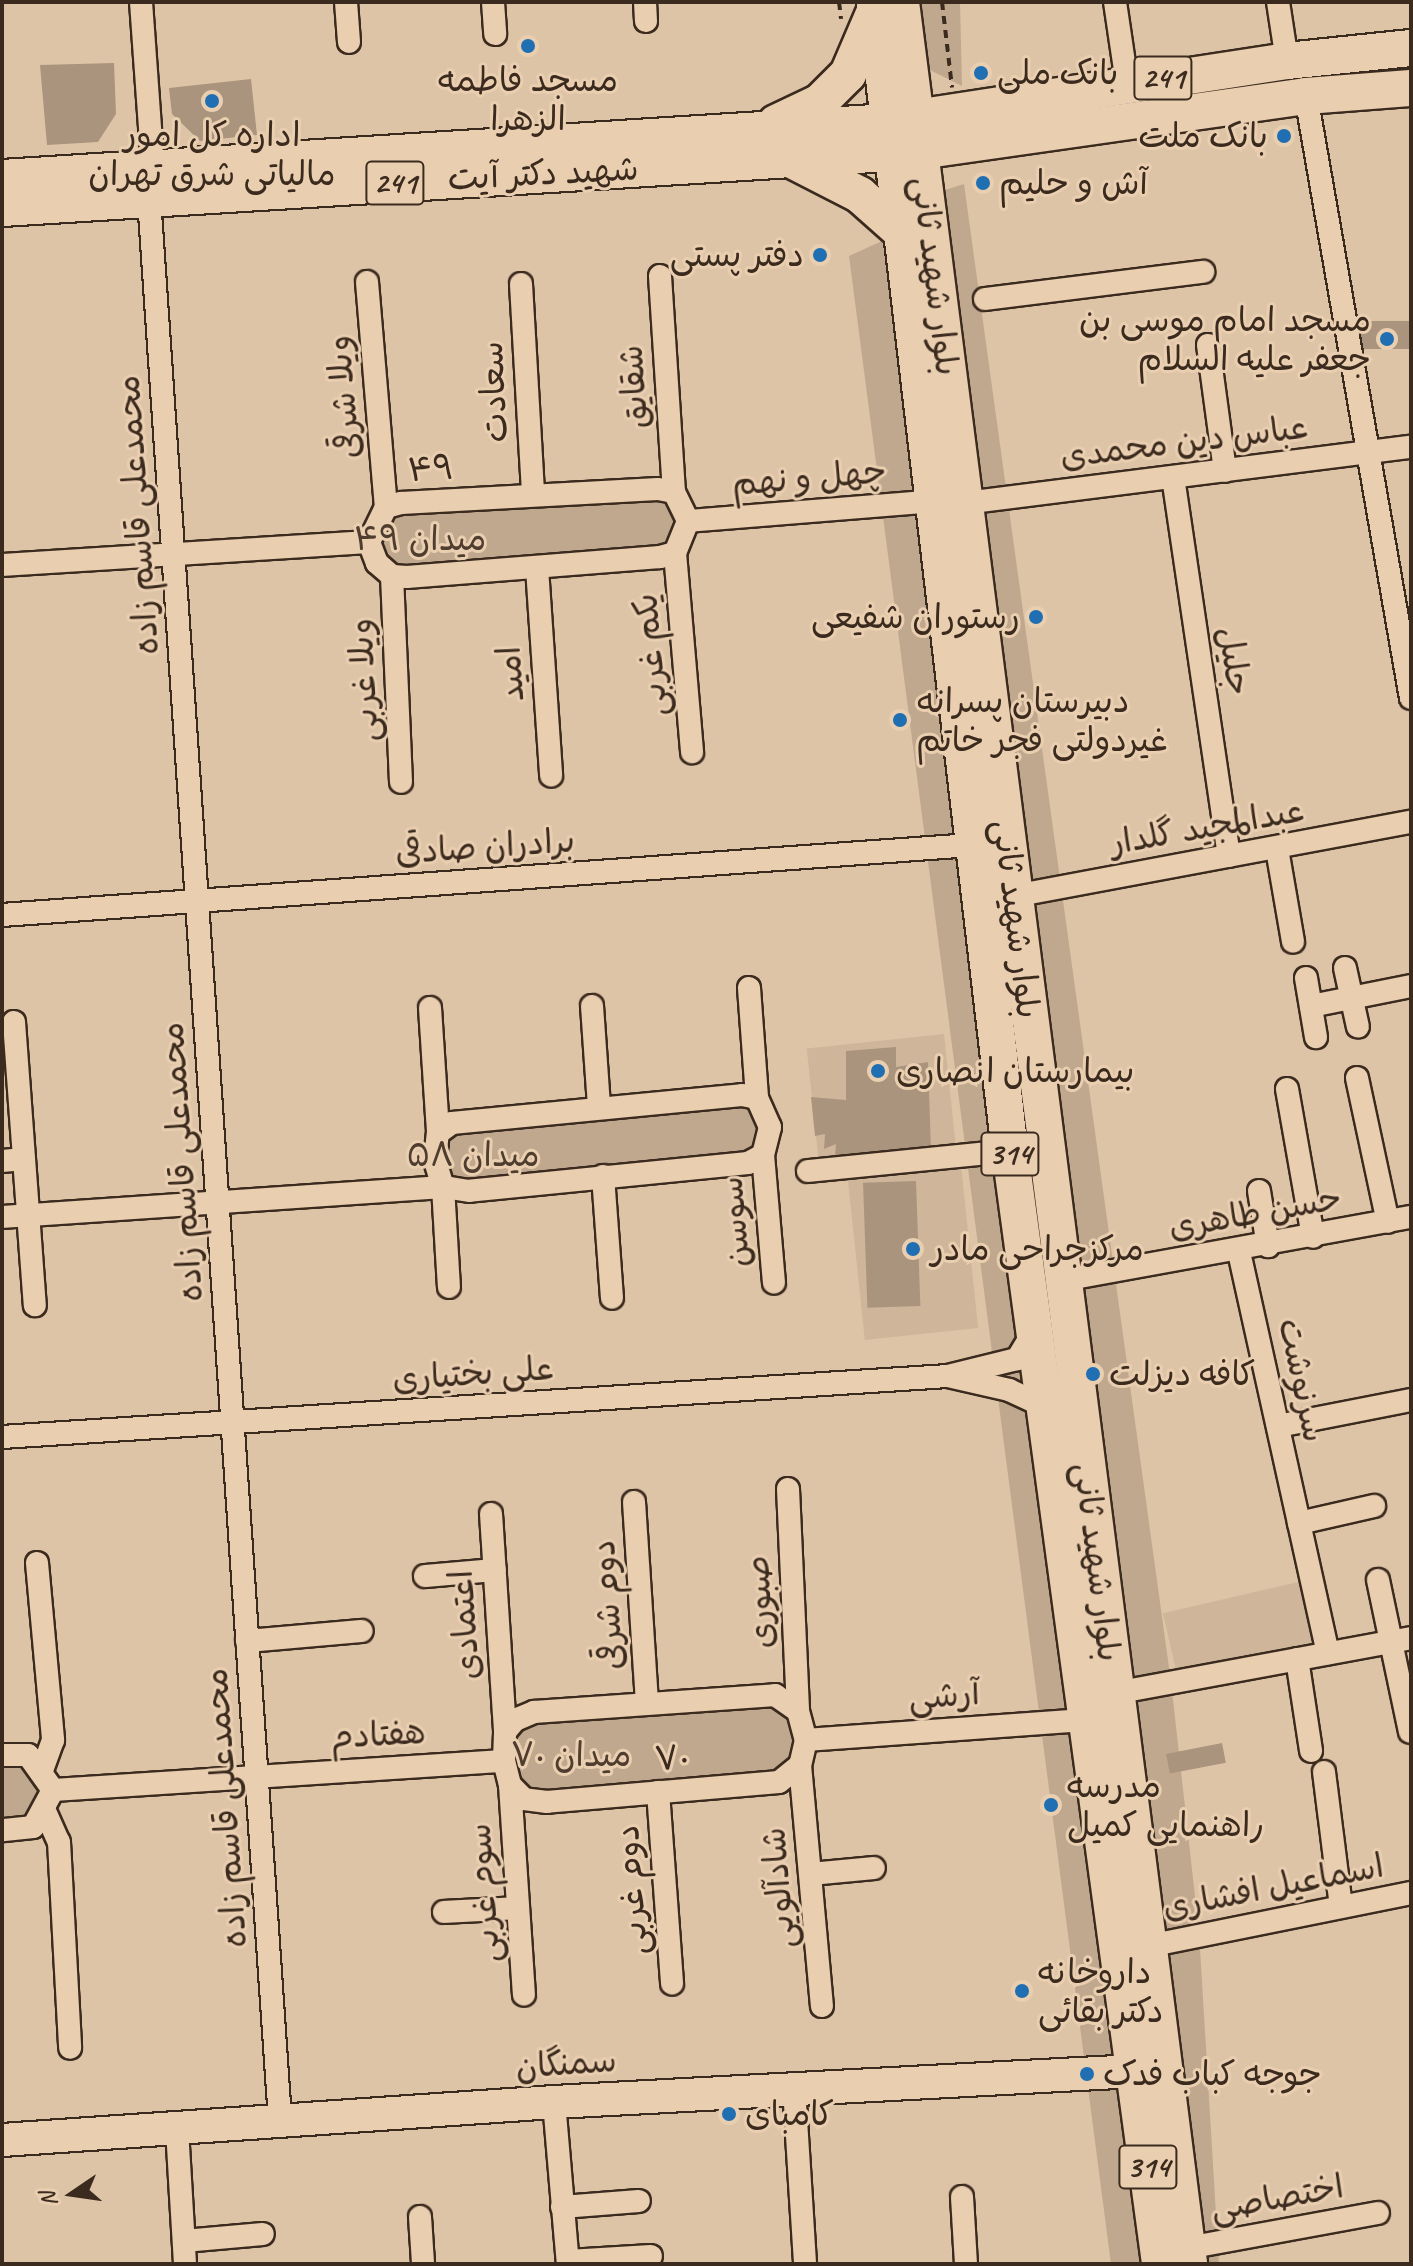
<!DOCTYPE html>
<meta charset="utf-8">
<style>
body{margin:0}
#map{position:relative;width:1413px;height:2266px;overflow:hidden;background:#dec4a7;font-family:Caveat,"Playpen Sans Arabic",sans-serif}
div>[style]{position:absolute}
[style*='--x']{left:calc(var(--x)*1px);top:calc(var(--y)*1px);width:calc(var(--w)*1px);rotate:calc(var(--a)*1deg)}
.built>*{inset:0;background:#cfb69a;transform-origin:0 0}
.green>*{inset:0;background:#c0a88e;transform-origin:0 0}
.building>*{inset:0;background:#ab947d;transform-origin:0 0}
.path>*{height:4px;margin-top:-2px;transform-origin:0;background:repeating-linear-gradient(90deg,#3b2a1e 0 8px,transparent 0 14px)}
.roads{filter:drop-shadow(2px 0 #3b2a1e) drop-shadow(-2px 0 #3b2a1e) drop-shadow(0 2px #3b2a1e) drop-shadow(0 -2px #3b2a1e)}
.street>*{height:22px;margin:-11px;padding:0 11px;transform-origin:11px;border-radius:11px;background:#e9ceb0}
.secondary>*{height:32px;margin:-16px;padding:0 16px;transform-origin:16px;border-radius:16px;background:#e9ceb0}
.primary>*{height:36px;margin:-18px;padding:0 18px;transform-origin:18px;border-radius:18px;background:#e9ceb0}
.dots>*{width:22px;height:22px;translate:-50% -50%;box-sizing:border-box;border:4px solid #e9ceb0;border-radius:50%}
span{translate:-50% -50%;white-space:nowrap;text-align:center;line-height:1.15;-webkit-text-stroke:6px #e9ceb0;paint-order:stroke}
.shield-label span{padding:2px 6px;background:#e9ceb0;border:2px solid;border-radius:6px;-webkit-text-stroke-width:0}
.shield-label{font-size:32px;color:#3b2a1e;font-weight:700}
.poi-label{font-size:34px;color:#3b2a1e}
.left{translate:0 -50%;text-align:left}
.right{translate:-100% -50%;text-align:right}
.street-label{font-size:34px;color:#3b2a1e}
.park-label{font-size:34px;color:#4f3d2f}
.frame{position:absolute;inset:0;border:4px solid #3b2a1e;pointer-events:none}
.north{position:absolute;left:32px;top:2154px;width:80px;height:80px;-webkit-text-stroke:6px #e9ceb0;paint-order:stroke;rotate:257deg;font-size:22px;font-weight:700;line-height:32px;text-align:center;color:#3b2a1e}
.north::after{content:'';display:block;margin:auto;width:28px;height:36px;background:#3b2a1e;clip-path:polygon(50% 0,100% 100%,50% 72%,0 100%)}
</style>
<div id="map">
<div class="built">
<div style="left:944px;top:1034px;width:115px;height:138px;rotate:84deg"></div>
<div style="left:961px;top:1165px;width:164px;height:114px;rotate:84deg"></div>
<div style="left:1311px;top:1579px;width:76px;height:152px;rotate:77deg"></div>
</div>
<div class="green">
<div style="clip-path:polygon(915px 2px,960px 2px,962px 86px,924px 67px)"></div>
<div style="clip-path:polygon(964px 184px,1171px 1682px,1199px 1932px,1219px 2264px,1189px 2264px,926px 196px)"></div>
<div style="clip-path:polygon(882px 241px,936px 501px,1160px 2264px,1111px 2264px,849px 256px)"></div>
<div style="clip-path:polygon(658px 489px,682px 504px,675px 553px,421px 576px,377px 563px,386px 507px)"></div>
<div style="left:757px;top:1098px;width:57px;height:321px;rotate:84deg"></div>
<div style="clip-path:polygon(775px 1695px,806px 1740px,779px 1782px,524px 1799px,505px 1732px,515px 1720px)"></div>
<div style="clip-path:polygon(2px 1755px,28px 1755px,53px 1790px,44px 1809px,2px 1830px)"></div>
</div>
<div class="building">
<div style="clip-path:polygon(114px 63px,116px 114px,98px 142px,47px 145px,40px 65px)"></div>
<div style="clip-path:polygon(251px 79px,257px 135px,200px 141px,172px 114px,169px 88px)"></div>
<div style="left:1411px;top:321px;width:28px;height:50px;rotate:90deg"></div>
<div style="clip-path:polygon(896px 1047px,896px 1067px,928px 1062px,931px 1150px,835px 1156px,836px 1144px,824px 1149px,825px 1134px,815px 1136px,811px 1097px,846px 1100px,846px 1051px)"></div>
<div style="left:916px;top:1181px;width:125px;height:53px;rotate:88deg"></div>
<div style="left:1222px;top:1743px;width:20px;height:57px;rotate:79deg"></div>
</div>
<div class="path">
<div style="--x:839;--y:2;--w:17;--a:83"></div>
<div style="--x:942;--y:2;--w:86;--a:83.3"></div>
</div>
<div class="roads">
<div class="street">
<div style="--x:141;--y:2;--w:167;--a:85.9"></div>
<div style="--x:346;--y:2;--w:40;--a:85.7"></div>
<div style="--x:493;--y:2;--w:32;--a:86"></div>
<div style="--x:645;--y:2;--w:19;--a:87"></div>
<div style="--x:1115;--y:2;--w:82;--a:81.6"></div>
<div style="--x:1278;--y:2;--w:60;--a:81.3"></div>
<div style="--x:1306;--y:96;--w:611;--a:80.11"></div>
<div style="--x:149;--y:198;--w:1927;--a:86.1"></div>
<div style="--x:660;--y:276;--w:216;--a:86.3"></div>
<div style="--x:367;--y:282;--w:226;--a:85.2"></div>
<div style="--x:521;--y:284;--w:211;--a:86.7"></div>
<div style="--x:985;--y:299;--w:220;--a:-7.1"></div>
<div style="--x:1208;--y:345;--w:127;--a:82.3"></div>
<div style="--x:1173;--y:477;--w:383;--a:81.6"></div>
<div style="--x:658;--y:489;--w:16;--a:11"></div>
<div style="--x:674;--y:492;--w:32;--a:64"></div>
<div style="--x:688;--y:521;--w:35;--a:112"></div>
<div style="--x:675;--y:553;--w:16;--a:165"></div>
<div style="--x:660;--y:557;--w:254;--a:175.5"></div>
<div style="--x:407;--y:577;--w:15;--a:-176"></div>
<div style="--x:392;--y:576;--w:20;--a:-139"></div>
<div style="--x:377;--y:563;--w:22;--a:-111"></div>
<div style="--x:369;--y:542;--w:39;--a:-64"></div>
<div style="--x:386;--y:507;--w:16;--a:-15"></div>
<div style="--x:401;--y:503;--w:257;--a:-3.1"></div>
<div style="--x:965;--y:503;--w:450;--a:-7.2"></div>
<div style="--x:688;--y:521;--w:249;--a:-4.6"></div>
<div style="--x:675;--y:553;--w:200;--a:85.1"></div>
<div style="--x:2;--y:565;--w:368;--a:-3.6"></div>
<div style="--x:537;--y:568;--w:208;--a:86.1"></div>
<div style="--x:392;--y:576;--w:206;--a:87.5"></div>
<div style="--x:1277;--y:849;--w:94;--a:80.2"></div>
<div style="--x:1014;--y:896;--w:404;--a:-10.6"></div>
<div style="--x:2;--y:915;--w:973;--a:-4.13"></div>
<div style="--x:1345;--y:968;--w:60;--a:77.6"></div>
<div style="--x:1306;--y:978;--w:60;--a:80.4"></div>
<div style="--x:749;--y:988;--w:110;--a:85.8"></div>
<div style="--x:592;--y:1006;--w:101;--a:86"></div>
<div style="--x:1311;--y:1006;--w:102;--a:-11.3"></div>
<div style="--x:430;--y:1008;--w:125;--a:86.3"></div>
<div style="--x:14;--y:1022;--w:284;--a:85.8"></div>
<div style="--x:1357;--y:1078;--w:147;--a:77.9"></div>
<div style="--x:1287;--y:1089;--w:150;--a:80"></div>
<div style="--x:742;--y:1095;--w:15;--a:11"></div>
<div style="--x:757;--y:1098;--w:32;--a:66"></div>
<div style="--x:770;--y:1127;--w:29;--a:104"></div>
<div style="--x:763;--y:1155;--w:17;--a:152"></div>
<div style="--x:748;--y:1163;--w:280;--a:174.3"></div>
<div style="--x:469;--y:1191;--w:26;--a:-171"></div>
<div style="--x:443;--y:1187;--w:28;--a:-107"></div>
<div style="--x:435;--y:1160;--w:27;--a:-84"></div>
<div style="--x:438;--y:1133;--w:17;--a:-36"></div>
<div style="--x:452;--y:1123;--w:291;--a:-5.5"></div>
<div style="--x:763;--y:1155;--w:128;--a:85.1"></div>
<div style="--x:2;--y:1161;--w:22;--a:-5"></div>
<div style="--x:808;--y:1171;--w:203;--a:-5.7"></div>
<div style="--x:603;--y:1176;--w:122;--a:85.8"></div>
<div style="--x:1259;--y:1191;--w:56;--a:80.7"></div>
<div style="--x:2;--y:1217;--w:442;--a:-3.9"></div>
<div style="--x:443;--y:1187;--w:100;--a:86.6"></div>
<div style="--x:1239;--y:1252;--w:411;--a:77.5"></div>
<div style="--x:1063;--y:1280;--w:354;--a:-10.3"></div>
<div style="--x:1034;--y:1331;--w:33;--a:121"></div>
<div style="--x:1017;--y:1359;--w:71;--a:166.2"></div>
<div style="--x:948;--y:1376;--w:63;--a:12.9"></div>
<div style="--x:1009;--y:1390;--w:40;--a:25"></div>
<div style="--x:1278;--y:1426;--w:136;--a:-11.1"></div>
<div style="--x:2;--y:1437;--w:948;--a:-3.69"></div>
<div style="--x:788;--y:1489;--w:222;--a:87.4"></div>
<div style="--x:634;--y:1502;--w:201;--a:86.3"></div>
<div style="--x:491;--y:1514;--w:218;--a:86.3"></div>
<div style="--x:1299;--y:1523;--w:77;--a:-12.8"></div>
<div style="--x:37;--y:1563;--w:178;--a:84.8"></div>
<div style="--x:53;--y:1740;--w:35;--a:110"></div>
<div style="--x:425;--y:1576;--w:70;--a:-4.9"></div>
<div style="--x:1378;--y:1580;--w:155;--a:78.1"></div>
<div style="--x:247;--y:1641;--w:115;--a:-5"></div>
<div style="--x:1297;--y:1659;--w:93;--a:81.3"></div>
<div style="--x:1115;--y:1693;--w:301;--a:-10.5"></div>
<div style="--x:775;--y:1695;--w:28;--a:35"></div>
<div style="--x:798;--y:1711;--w:30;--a:75"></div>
<div style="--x:806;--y:1740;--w:26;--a:103"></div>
<div style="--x:800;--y:1765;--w:27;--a:141"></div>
<div style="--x:779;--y:1782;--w:233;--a:175.1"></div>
<div style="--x:547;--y:1802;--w:23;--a:-173"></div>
<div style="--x:524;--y:1799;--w:20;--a:-135"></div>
<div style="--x:510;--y:1785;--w:25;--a:-104"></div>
<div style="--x:504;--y:1761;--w:29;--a:-88"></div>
<div style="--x:505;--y:1732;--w:16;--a:-50"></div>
<div style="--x:515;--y:1720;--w:21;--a:-23"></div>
<div style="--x:534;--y:1712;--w:242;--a:-4"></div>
<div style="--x:806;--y:1740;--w:282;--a:-4.1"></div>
<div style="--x:2;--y:1755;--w:26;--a:0"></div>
<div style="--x:28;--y:1755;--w:43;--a:54.5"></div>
<div style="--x:53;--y:1790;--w:42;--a:118.4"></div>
<div style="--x:33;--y:1827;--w:31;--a:174"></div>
<div style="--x:800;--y:1765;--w:242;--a:84.8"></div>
<div style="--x:1324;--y:1772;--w:135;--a:82.8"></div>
<div style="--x:510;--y:1785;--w:210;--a:86.2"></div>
<div style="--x:53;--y:1790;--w:452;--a:-3.7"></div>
<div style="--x:658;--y:1792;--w:192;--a:85.8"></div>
<div style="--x:44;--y:1809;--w:36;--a:66"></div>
<div style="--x:59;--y:1842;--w:206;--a:86.9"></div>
<div style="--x:811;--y:1874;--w:63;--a:-5.4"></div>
<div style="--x:444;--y:1912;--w:74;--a:-3.1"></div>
<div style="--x:1148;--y:1946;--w:268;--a:-11.4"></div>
<div style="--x:794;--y:2088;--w:176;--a:86.4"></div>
<div style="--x:554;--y:2102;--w:163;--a:85.1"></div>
<div style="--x:177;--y:2129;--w:135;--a:86.6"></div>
<div style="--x:962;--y:2197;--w:67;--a:86.6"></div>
<div style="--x:562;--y:2207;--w:77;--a:-4.5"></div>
<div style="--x:420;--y:2217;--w:47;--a:86.3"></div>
<div style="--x:184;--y:2241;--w:79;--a:-5.1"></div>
<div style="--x:1187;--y:2248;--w:194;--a:-10.4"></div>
<div style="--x:568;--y:2261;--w:83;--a:-3.4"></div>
</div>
<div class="secondary">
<div style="--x:2;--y:2140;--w:553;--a:-3.94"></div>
<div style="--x:554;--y:2102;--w:583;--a:-3.05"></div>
</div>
<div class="primary">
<div style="--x:875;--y:2;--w:1157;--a:83.3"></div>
<div style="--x:1010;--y:1151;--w:1123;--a:82.32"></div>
<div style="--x:901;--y:2;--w:2280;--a:82.74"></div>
<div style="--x:776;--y:123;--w:49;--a:-25.5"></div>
<div style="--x:820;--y:102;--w:40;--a:-45"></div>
<div style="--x:848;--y:74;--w:69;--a:-66.8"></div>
<div style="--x:790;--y:159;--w:79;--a:27.2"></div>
<div style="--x:860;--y:195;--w:60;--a:41.6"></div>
<div style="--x:2;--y:178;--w:889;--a:-3.61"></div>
<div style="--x:889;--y:122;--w:403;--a:-8.7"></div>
<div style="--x:1287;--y:61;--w:125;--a:-6"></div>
<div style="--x:2;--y:208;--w:920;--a:-3.55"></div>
<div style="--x:920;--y:151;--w:390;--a:-8.1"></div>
<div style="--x:1306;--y:96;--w:105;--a:-4.4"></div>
</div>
</div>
<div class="dots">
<div style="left:528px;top:46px;background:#1f6fb2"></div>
<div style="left:981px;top:73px;background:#1f6fb2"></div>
<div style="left:212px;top:101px;background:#1f6fb2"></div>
<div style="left:1284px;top:136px;background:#1f6fb2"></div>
<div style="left:983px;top:183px;background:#1f6fb2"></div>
<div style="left:820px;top:255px;background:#1f6fb2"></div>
<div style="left:1387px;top:339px;background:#1f6fb2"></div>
<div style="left:1036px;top:617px;background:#1f6fb2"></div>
<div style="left:900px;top:720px;background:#1f6fb2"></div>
<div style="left:878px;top:1071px;background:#1f6fb2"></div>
<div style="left:913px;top:1249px;background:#1f6fb2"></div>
<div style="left:1093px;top:1374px;background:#1f6fb2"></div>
<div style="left:1051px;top:1805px;background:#1f6fb2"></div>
<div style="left:1022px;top:1991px;background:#1f6fb2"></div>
<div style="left:1087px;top:2074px;background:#1f6fb2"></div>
<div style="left:729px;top:2114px;background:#1f6fb2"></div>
</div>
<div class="shield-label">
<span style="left:1163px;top:78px">241</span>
<span style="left:395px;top:183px">241</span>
<span style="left:1010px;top:1154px">314</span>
<span style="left:1148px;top:2167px">314</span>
</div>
<div class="poi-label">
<span class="left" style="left:997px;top:73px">بانک ملی</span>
<span style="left:528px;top:99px">مسجد فاطمه<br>الزهرا</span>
<span style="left:212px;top:154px">اداره کل امور<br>مالیاتی شرق تهران</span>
<span class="right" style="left:1268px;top:136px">بانک ملت</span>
<span class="left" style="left:999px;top:183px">آش و حلیم</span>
<span class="right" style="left:804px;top:255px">دفتر پستی</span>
<span class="right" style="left:1371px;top:339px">مسجد امام موسی بن<br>جعفر علیه السلام</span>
<span class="right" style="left:1020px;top:617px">رستوران شفیعی</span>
<span class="left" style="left:916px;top:720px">دبیرستان پسرانه<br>غیردولتی فجر خاتم</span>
<span class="left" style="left:896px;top:1071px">بیمارستان انصاری</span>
<span class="left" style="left:931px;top:1249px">مرکزجراحی مادر</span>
<span class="left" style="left:1109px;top:1374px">کافه دیزلت</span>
<span class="left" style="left:1067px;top:1805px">مدرسه<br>راهنمایی کمیل</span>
<span class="left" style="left:1038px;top:1991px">داروخانه<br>دکتر بقائی</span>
<span class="left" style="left:1103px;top:2074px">جوجه کباب فدک</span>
<span class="left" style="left:745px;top:2114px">کامبای</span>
</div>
<div class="street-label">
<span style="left:543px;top:173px;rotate:-3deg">شهید دکتر آیت</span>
<span style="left:936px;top:276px;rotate:83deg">بلوار شهید ثانی</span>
<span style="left:633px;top:387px;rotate:-94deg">شقایق</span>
<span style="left:493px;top:392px;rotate:-93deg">سعادت</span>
<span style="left:343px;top:397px;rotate:-95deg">ویلا شرقی</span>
<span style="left:1184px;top:441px;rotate:-7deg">عباس دین محمدی</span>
<span style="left:431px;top:468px;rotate:-4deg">۴۹</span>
<span style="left:809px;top:477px;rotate:-5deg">چهل و نهم</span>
<span style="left:137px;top:515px;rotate:-94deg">محمدعلی قاسم زاده</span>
<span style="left:650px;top:655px;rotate:-95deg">یکم غربی</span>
<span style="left:1235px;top:661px;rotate:82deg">جلیل</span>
<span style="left:510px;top:674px;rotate:-94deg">امید</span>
<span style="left:363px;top:680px;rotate:-93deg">ویلا غربی</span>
<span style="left:1207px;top:826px;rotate:-10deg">عبدالمجید گلدار</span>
<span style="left:485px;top:846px;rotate:-4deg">برادران صادقی</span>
<span style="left:1017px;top:919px;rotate:83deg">بلوار شهید ثانی</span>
<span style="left:181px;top:1162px;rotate:-94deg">محمدعلی قاسم زاده</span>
<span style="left:1255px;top:1212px;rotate:-10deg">حسن طاهری</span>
<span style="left:734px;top:1222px;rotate:-95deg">سوسن</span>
<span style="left:473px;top:1373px;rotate:-4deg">علی بختیاری</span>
<span style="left:1303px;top:1380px;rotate:78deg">سرنوشت</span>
<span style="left:1098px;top:1562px;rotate:83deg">بلوار شهید ثانی</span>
<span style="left:759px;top:1602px;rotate:-93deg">صبوری</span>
<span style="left:607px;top:1605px;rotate:-94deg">دوم شرقی</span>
<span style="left:464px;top:1625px;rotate:-94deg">اعتمادی</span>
<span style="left:944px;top:1695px;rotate:-4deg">آرشی</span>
<span style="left:378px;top:1734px;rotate:-3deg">هفتادم</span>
<span style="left:672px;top:1757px;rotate:-5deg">۷۰</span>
<span style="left:225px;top:1808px;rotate:-94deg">محمدعلی قاسم زاده</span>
<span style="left:1273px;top:1886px;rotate:-11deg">اسماعیل افشاری</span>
<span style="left:778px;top:1888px;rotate:-95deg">شادآلویی</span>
<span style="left:631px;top:1890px;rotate:-94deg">دوم غربی</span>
<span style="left:483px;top:1893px;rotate:-94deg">سوم غربی</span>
<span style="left:566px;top:2063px;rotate:-4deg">سمنگان</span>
<span style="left:1277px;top:2197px;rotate:-10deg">اختصاصی</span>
</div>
<div class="park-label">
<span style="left:420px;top:539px">میدان ۴۹</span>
<span style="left:473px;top:1155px">میدان ۵۸</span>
<span style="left:571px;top:1755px">میدان ۷۰</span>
</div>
<div class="frame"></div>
<div class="north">N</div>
</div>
